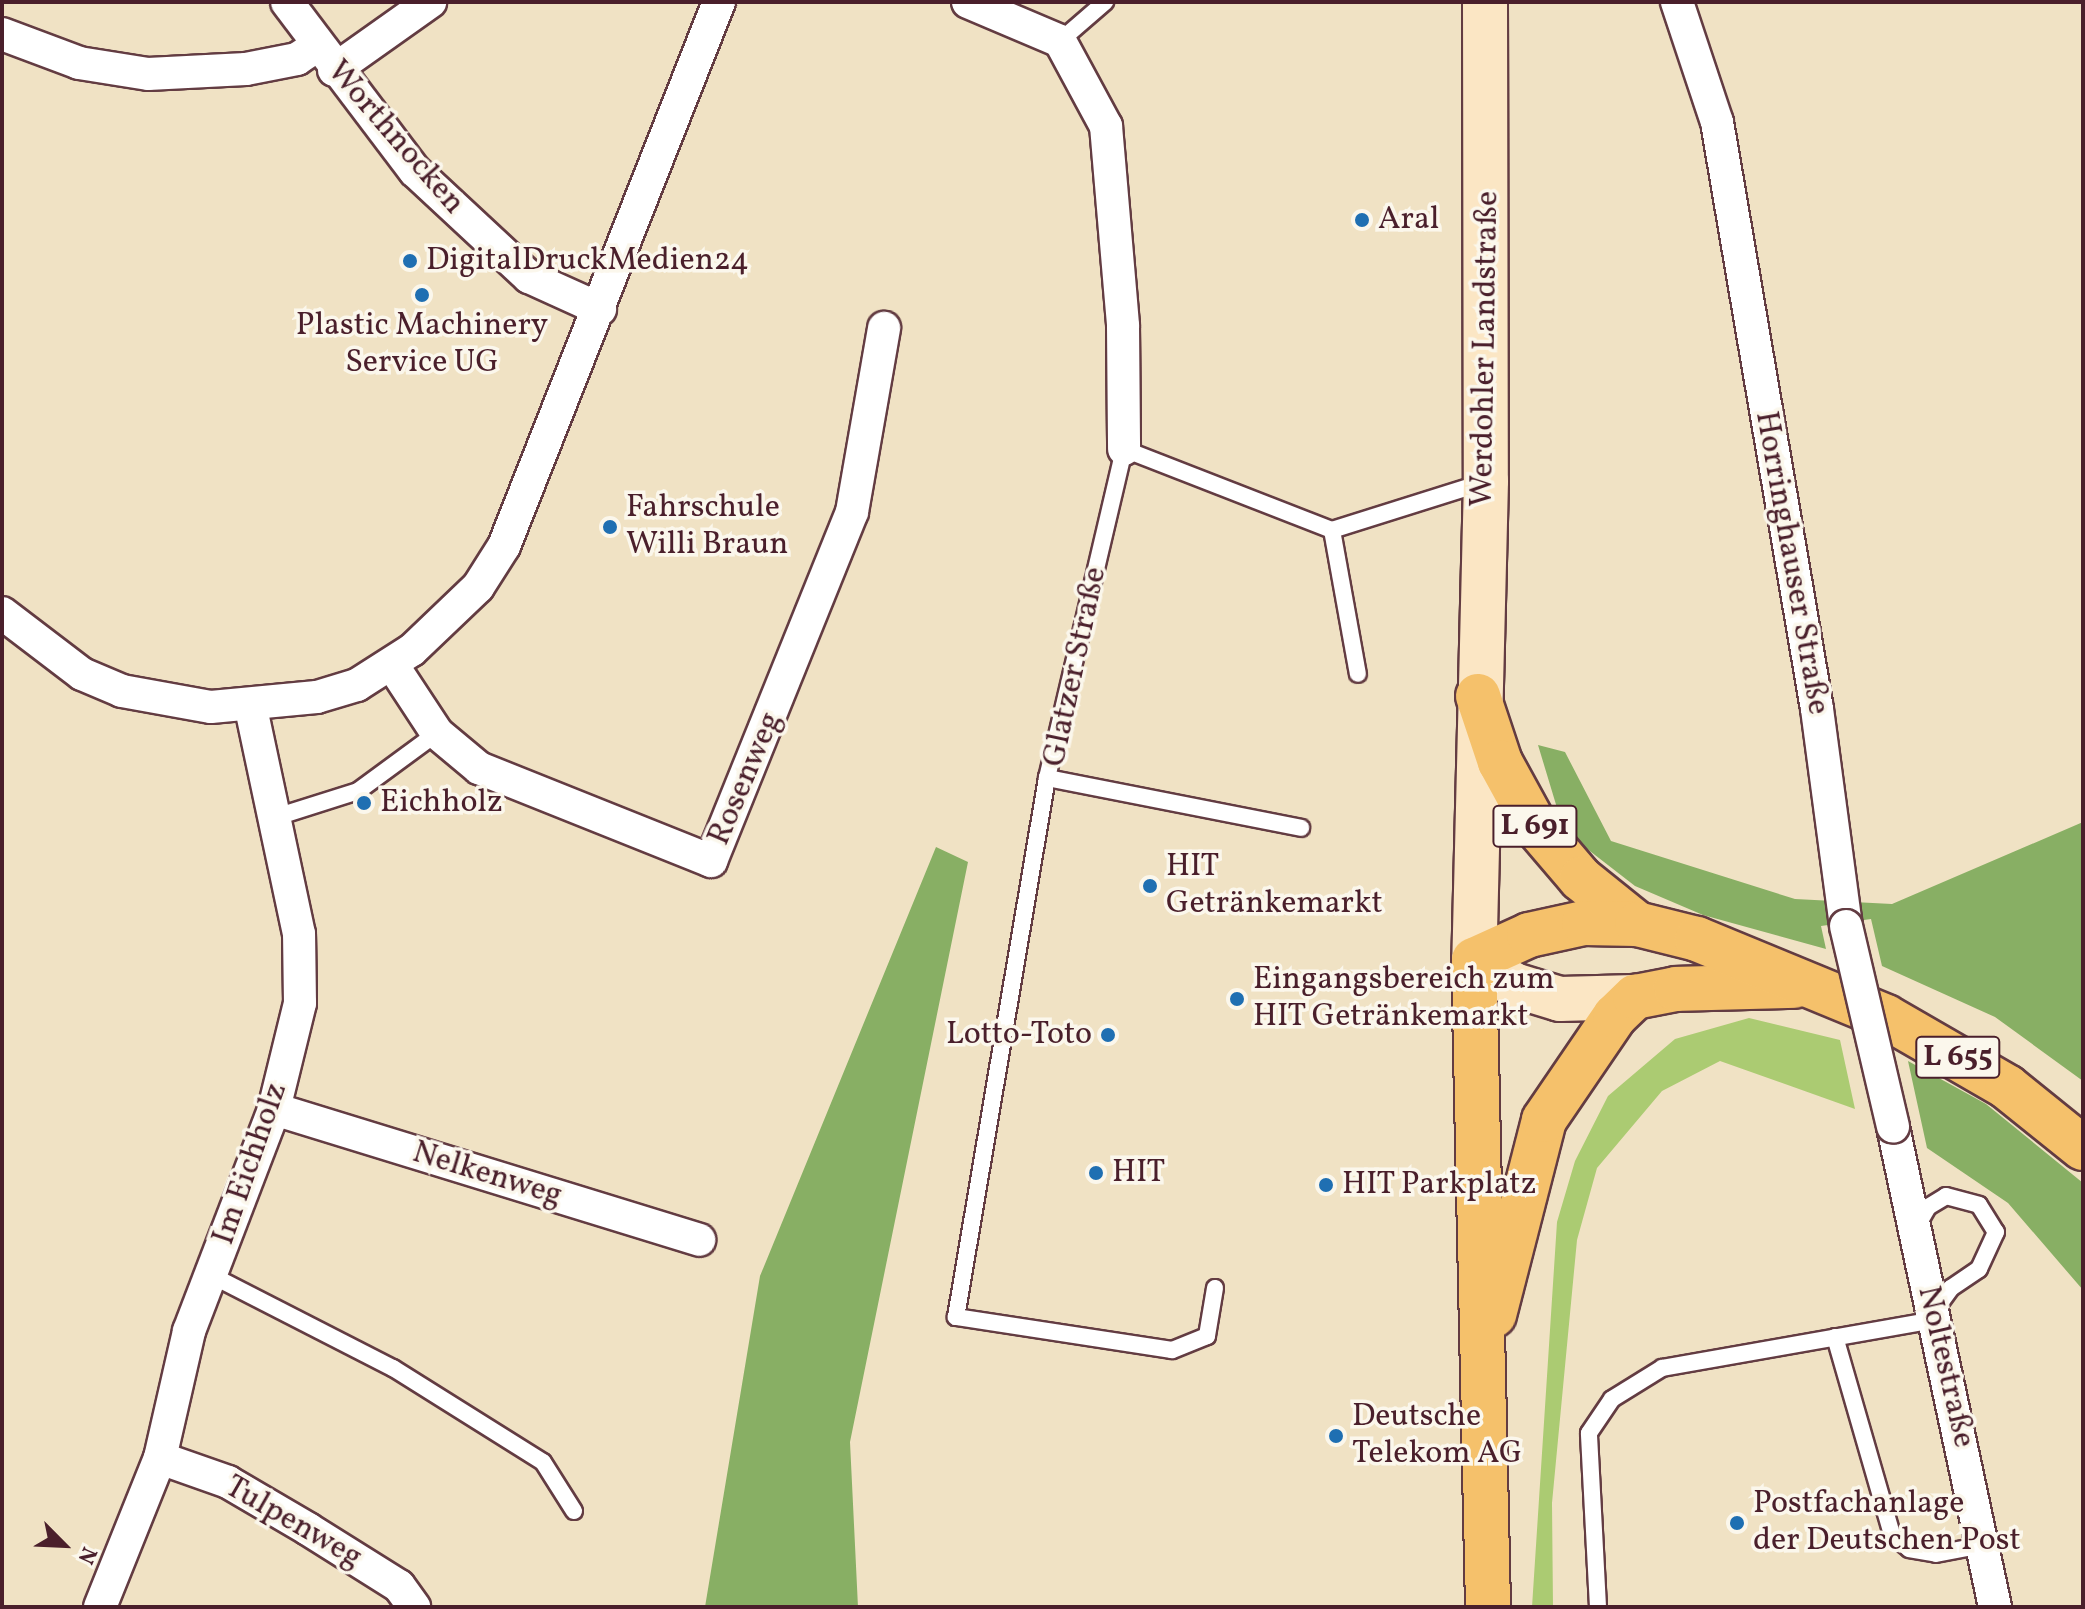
<!DOCTYPE html>
<meta charset="utf-8">
<style>
body{margin:0}
#map{position:relative;width:2085px;height:1609px;overflow:hidden;background:#f0e2c4;font-family:Vollkorn,serif}
div>[style]{position:absolute}
[style*='--x']{left:calc(var(--x)*1px);top:calc(var(--y)*1px);width:calc(var(--w)*1px);rotate:calc(var(--a)*1deg)}
.green>*{inset:0;background:#abcb72}
.forest>*{inset:0;background:#88af64}
.roads{filter:drop-shadow(2px 0 #633c42) drop-shadow(-2px 0 #633c42) drop-shadow(0 2px #633c42) drop-shadow(0 -2px #633c42)}
.lane>*{height:16px;margin:-8px;padding:0 8px;transform-origin:8px;border-radius:8px;background:#fff}
.street>*{height:32px;margin:-16px;padding:0 16px;transform-origin:16px;border-radius:16px;background:#fff}
.secondary>*{height:44px;margin:-22px;padding:0 22px;transform-origin:22px;border-radius:22px;background:#fbe6c4}
.primary>*{height:44px;margin:-22px;padding:0 22px;transform-origin:22px;border-radius:22px;background:#f5c16b}
.bridges{filter:drop-shadow(2px 0 #633c42) drop-shadow(-2px 0 #633c42) drop-shadow(0 2px #633c42) drop-shadow(0 -2px #633c42)}
.street-bridge>*{height:32px;margin:-16px;padding:0 16px;transform-origin:16px;border-radius:16px;background:#fff}
.dots>*{width:22px;height:22px;translate:-50% -50%;box-sizing:border-box;border:4px solid #fbf7ec;border-radius:50%}
span{translate:-50% -50%;white-space:nowrap;text-align:center;line-height:1.15;-webkit-text-stroke:7px #fbf7ec;paint-order:stroke}
.shield-label span{padding:2px 6px;background:#fbf7ec;border:2px solid;border-radius:6px;-webkit-text-stroke-width:0}
.shield-label{font-size:30px;color:#4a1f2b;font-weight:700}
.street-label{font-size:32px;color:#4a1f2b}
.poi-label{font-size:32px;color:#4a1f2b}
.left{translate:0 -50%;text-align:left}
.right{translate:-100% -50%;text-align:right}
.frame{position:absolute;inset:0;border:4px solid #4a1f2b;pointer-events:none}
.north{position:absolute;left:24px;top:1505px;width:80px;height:80px;-webkit-text-stroke:6px #fbf7ec;paint-order:stroke;rotate:114deg;font-size:22px;font-weight:700;line-height:32px;text-align:center;color:#4a1f2b}
.north::after{content:'';display:block;margin:auto;width:28px;height:36px;background:#4a1f2b;clip-path:polygon(50% 0,100% 100%,50% 72%,0 100%)}
</style>
<div id="map">
<div class="green">
<div style="clip-path:polygon(1749px 1018px,1840px 1040px,1855px 1109px,1720px 1061px,1662px 1091px,1597px 1168px,1577px 1240px,1552px 1503px,1553px 1607px,1532px 1607px,1557px 1222px,1575px 1161px,1608px 1096px,1675px 1039px)"></div>
</div>
<div class="forest">
<div style="clip-path:polygon(1538px 745px,1565px 752px,1611px 841px,1795px 899px,1892px 904px,2083px 822px,2083px 1081px,1995px 1017px,1882px 966px,1871px 919px,1821px 926px,1826px 949px,1703px 915px,1635px 886px,1564px 831px)"></div>
<div style="clip-path:polygon(936px 847px,968px 862px,850px 1442px,858px 1607px,705px 1607px,760px 1276px)"></div>
<div style="clip-path:polygon(1908px 1061px,1986px 1104px,2083px 1183px,2083px 1290px,2008px 1203px,1927px 1148px)"></div>
</div>
<div class="roads">
<div class="lane">
<div style="--x:1060;--y:41;--w:60;--a:-40.9"></div>
<div style="--x:1332;--y:530;--w:159;--a:-17.5"></div>
<div style="--x:1047;--y:778;--w:259;--a:11.1"></div>
<div style="--x:273;--y:818;--w:89;--a:-17.6"></div>
<div style="--x:358;--y:791;--w:98;--a:-36.3"></div>
<div style="--x:1917;--y:1226;--w:22;--a:-60"></div>
<div style="--x:1928;--y:1207;--w:21;--a:-31"></div>
<div style="--x:1946;--y:1196;--w:34;--a:15"></div>
<div style="--x:1979;--y:1205;--w:32;--a:58"></div>
<div style="--x:1996;--y:1232;--w:41;--a:114.7"></div>
<div style="--x:1979;--y:1269;--w:34;--a:146"></div>
<div style="--x:1951;--y:1288;--w:31;--a:126"></div>
<div style="--x:211;--y:1275;--w:204;--a:27.1"></div>
<div style="--x:393;--y:1368;--w:177;--a:32.1"></div>
<div style="--x:543;--y:1462;--w:58;--a:57.7"></div>
<div style="--x:1215;--y:1288;--w:49;--a:99.5"></div>
<div style="--x:1207;--y:1336;--w:38;--a:158"></div>
<div style="--x:1172;--y:1350;--w:219;--a:-171.3"></div>
<div style="--x:956;--y:1317;--w:547;--a:-80.42"></div>
<div style="--x:1047;--y:778;--w:338;--a:-76.8"></div>
<div style="--x:1124;--y:449;--w:223;--a:21.3"></div>
<div style="--x:1332;--y:530;--w:146;--a:79.8"></div>
<div style="--x:1835;--y:1337;--w:206;--a:73.9"></div>
<div style="--x:1892;--y:1535;--w:22;--a:39"></div>
<div style="--x:1909;--y:1549;--w:27;--a:10"></div>
<div style="--x:1936;--y:1554;--w:48;--a:-10.8"></div>
<div style="--x:1598;--y:1607;--w:174;--a:-93"></div>
<div style="--x:1589;--y:1433;--w:41;--a:-55.9"></div>
<div style="--x:1612;--y:1399;--w:59;--a:-31.8"></div>
<div style="--x:1662;--y:1368;--w:275;--a:-10"></div>
</div>
<div class="street">
<div style="--x:287;--y:2;--w:212;--a:52.9"></div>
<div style="--x:415;--y:171;--w:156;--a:42.9"></div>
<div style="--x:529;--y:277;--w:78;--a:24.3"></div>
<div style="--x:968;--y:2;--w:100;--a:23"></div>
<div style="--x:1060;--y:41;--w:97;--a:61.6"></div>
<div style="--x:1106;--y:126;--w:201;--a:85.1"></div>
<div style="--x:1123;--y:326;--w:123;--a:89.5"></div>
<div style="--x:1677;--y:2;--w:126;--a:71.6"></div>
<div style="--x:1717;--y:122;--w:595;--a:80.33"></div>
<div style="--x:1817;--y:709;--w:219;--a:82.4"></div>
<div style="--x:2;--y:34;--w:82;--a:20.6"></div>
<div style="--x:79;--y:63;--w:70;--a:9.1"></div>
<div style="--x:148;--y:74;--w:98;--a:-2.9"></div>
<div style="--x:246;--y:69;--w:52;--a:-11.1"></div>
<div style="--x:297;--y:59;--w:22;--a:-34"></div>
<div style="--x:334;--y:70;--w:118;--a:-35.3"></div>
<div style="--x:2;--y:613;--w:101;--a:37.3"></div>
<div style="--x:82;--y:674;--w:43;--a:23"></div>
<div style="--x:122;--y:691;--w:90;--a:10.2"></div>
<div style="--x:211;--y:707;--w:106;--a:-5.4"></div>
<div style="--x:317;--y:697;--w:42;--a:-16.7"></div>
<div style="--x:357;--y:685;--w:65;--a:-32.5"></div>
<div style="--x:412;--y:650;--w:91;--a:-43.7"></div>
<div style="--x:478;--y:587;--w:49;--a:-57.6"></div>
<div style="--x:504;--y:546;--w:585;--a:-68.44"></div>
<div style="--x:393;--y:666;--w:80;--a:56.7"></div>
<div style="--x:437;--y:733;--w:55;--a:39.8"></div>
<div style="--x:479;--y:768;--w:250;--a:21.8"></div>
<div style="--x:711;--y:861;--w:376;--a:-68"></div>
<div style="--x:852;--y:512;--w:187;--a:-80.1"></div>
<div style="--x:274;--y:1109;--w:445;--a:17.1"></div>
<div style="--x:1893;--y:1127;--w:491;--a:78"></div>
<div style="--x:160;--y:1458;--w:72;--a:19.4"></div>
<div style="--x:228;--y:1482;--w:93;--a:30.4"></div>
<div style="--x:308;--y:1529;--w:107;--a:32.1"></div>
<div style="--x:399;--y:1586;--w:26;--a:54"></div>
<div style="--x:100;--y:1607;--w:161;--a:-68.1"></div>
<div style="--x:160;--y:1458;--w:130;--a:-77.1"></div>
<div style="--x:189;--y:1331;--w:238;--a:-69"></div>
<div style="--x:274;--y:1109;--w:109;--a:-76.2"></div>
<div style="--x:300;--y:1003;--w:69;--a:-90.8"></div>
<div style="--x:299;--y:934;--w:231;--a:-102"></div>
</div>
<div class="secondary">
<div style="--x:1485;--y:2;--w:479;--a:89.9"></div>
<div style="--x:1486;--y:481;--w:479;--a:91.4"></div>
<div style="--x:1474;--y:960;--w:47;--a:32"></div>
<div style="--x:1514;--y:985;--w:48;--a:16.9"></div>
<div style="--x:1560;--y:999;--w:75;--a:-1.5"></div>
</div>
<div class="primary">
<div style="--x:1478;--y:696;--w:70;--a:71.6"></div>
<div style="--x:1500;--y:762;--w:71;--a:61.3"></div>
<div style="--x:1534;--y:824;--w:72;--a:49.5"></div>
<div style="--x:1581;--y:879;--w:72;--a:38.8"></div>
<div style="--x:1494;--y:1315;--w:201;--a:-75.6"></div>
<div style="--x:1544;--y:1120;--w:126;--a:-55.7"></div>
<div style="--x:1615;--y:1016;--w:28;--a:-44"></div>
<div style="--x:1635;--y:997;--w:42;--a:-11"></div>
<div style="--x:1676;--y:989;--w:118;--a:-1.5"></div>
<div style="--x:1488;--y:1607;--w:647;--a:-91.24"></div>
<div style="--x:1474;--y:960;--w:60;--a:-24.4"></div>
<div style="--x:1529;--y:935;--w:56;--a:-12.3"></div>
<div style="--x:1584;--y:923;--w:53;--a:1.1"></div>
<div style="--x:1637;--y:924;--w:62;--a:14"></div>
<div style="--x:1697;--y:939;--w:204;--a:22.4"></div>
<div style="--x:1886;--y:1017;--w:140;--a:30"></div>
<div style="--x:2007;--y:1087;--w:97;--a:38.8"></div>
</div>
</div>
<div class="bridges">
<div class="street-bridge">
<div style="--x:1846;--y:926;--w:206;--a:76.8"></div>
</div>
</div>
<div class="dots">
<div style="left:1362px;top:220px;background:#1f6fb2"></div>
<div style="left:410px;top:261px;background:#1f6fb2"></div>
<div style="left:422px;top:295px;background:#1f6fb2"></div>
<div style="left:610px;top:527px;background:#1f6fb2"></div>
<div style="left:364px;top:803px;background:#1f6fb2"></div>
<div style="left:1150px;top:886px;background:#1f6fb2"></div>
<div style="left:1237px;top:999px;background:#1f6fb2"></div>
<div style="left:1108px;top:1035px;background:#1f6fb2"></div>
<div style="left:1096px;top:1173px;background:#1f6fb2"></div>
<div style="left:1326px;top:1185px;background:#1f6fb2"></div>
<div style="left:1336px;top:1436px;background:#1f6fb2"></div>
<div style="left:1737px;top:1523px;background:#1f6fb2"></div>
</div>
<div class="shield-label">
<span style="left:1535px;top:826px">L 691</span>
<span style="left:1958px;top:1057px">L 655</span>
</div>
<div class="street-label">
<span style="left:395px;top:138px;rotate:49deg">Worthnocken</span>
<span style="left:1486px;top:349px;rotate:-89deg">Werdohler Landstraße</span>
<span style="left:1791px;top:563px;rotate:80deg">Horringhauser Straße</span>
<span style="left:1076px;top:667px;rotate:-78deg">Glatzer Straße</span>
<span style="left:746px;top:779px;rotate:-67deg">Rosenweg</span>
<span style="left:251px;top:1164px;rotate:-71deg">Im Eichholz</span>
<span style="left:487px;top:1175px;rotate:17deg">Nelkenweg</span>
<span style="left:1945px;top:1367px;rotate:77deg">Noltestraße</span>
<span style="left:293px;top:1523px;rotate:30deg">Tulpenweg</span>
</div>
<div class="poi-label">
<span class="left" style="left:1378px;top:220px">Aral</span>
<span class="left" style="left:426px;top:261px">DigitalDruckMedien24</span>
<span style="left:422px;top:345px">Plastic Machinery<br>Service UG</span>
<span class="left" style="left:626px;top:527px">Fahrschule<br>Willi Braun</span>
<span class="left" style="left:380px;top:803px">Eichholz</span>
<span class="left" style="left:1166px;top:886px">HIT<br>Getränkemarkt</span>
<span class="left" style="left:1253px;top:999px">Eingangsbereich zum<br>HIT Getränkemarkt</span>
<span class="right" style="left:1092px;top:1035px">Lotto-Toto</span>
<span class="left" style="left:1112px;top:1173px">HIT</span>
<span class="left" style="left:1342px;top:1185px">HIT Parkplatz</span>
<span class="left" style="left:1352px;top:1436px">Deutsche<br>Telekom AG</span>
<span class="left" style="left:1753px;top:1523px">Postfachanlage<br>der Deutschen Post</span>
</div>
<div class="frame"></div>
<div class="north">N</div>
</div>
